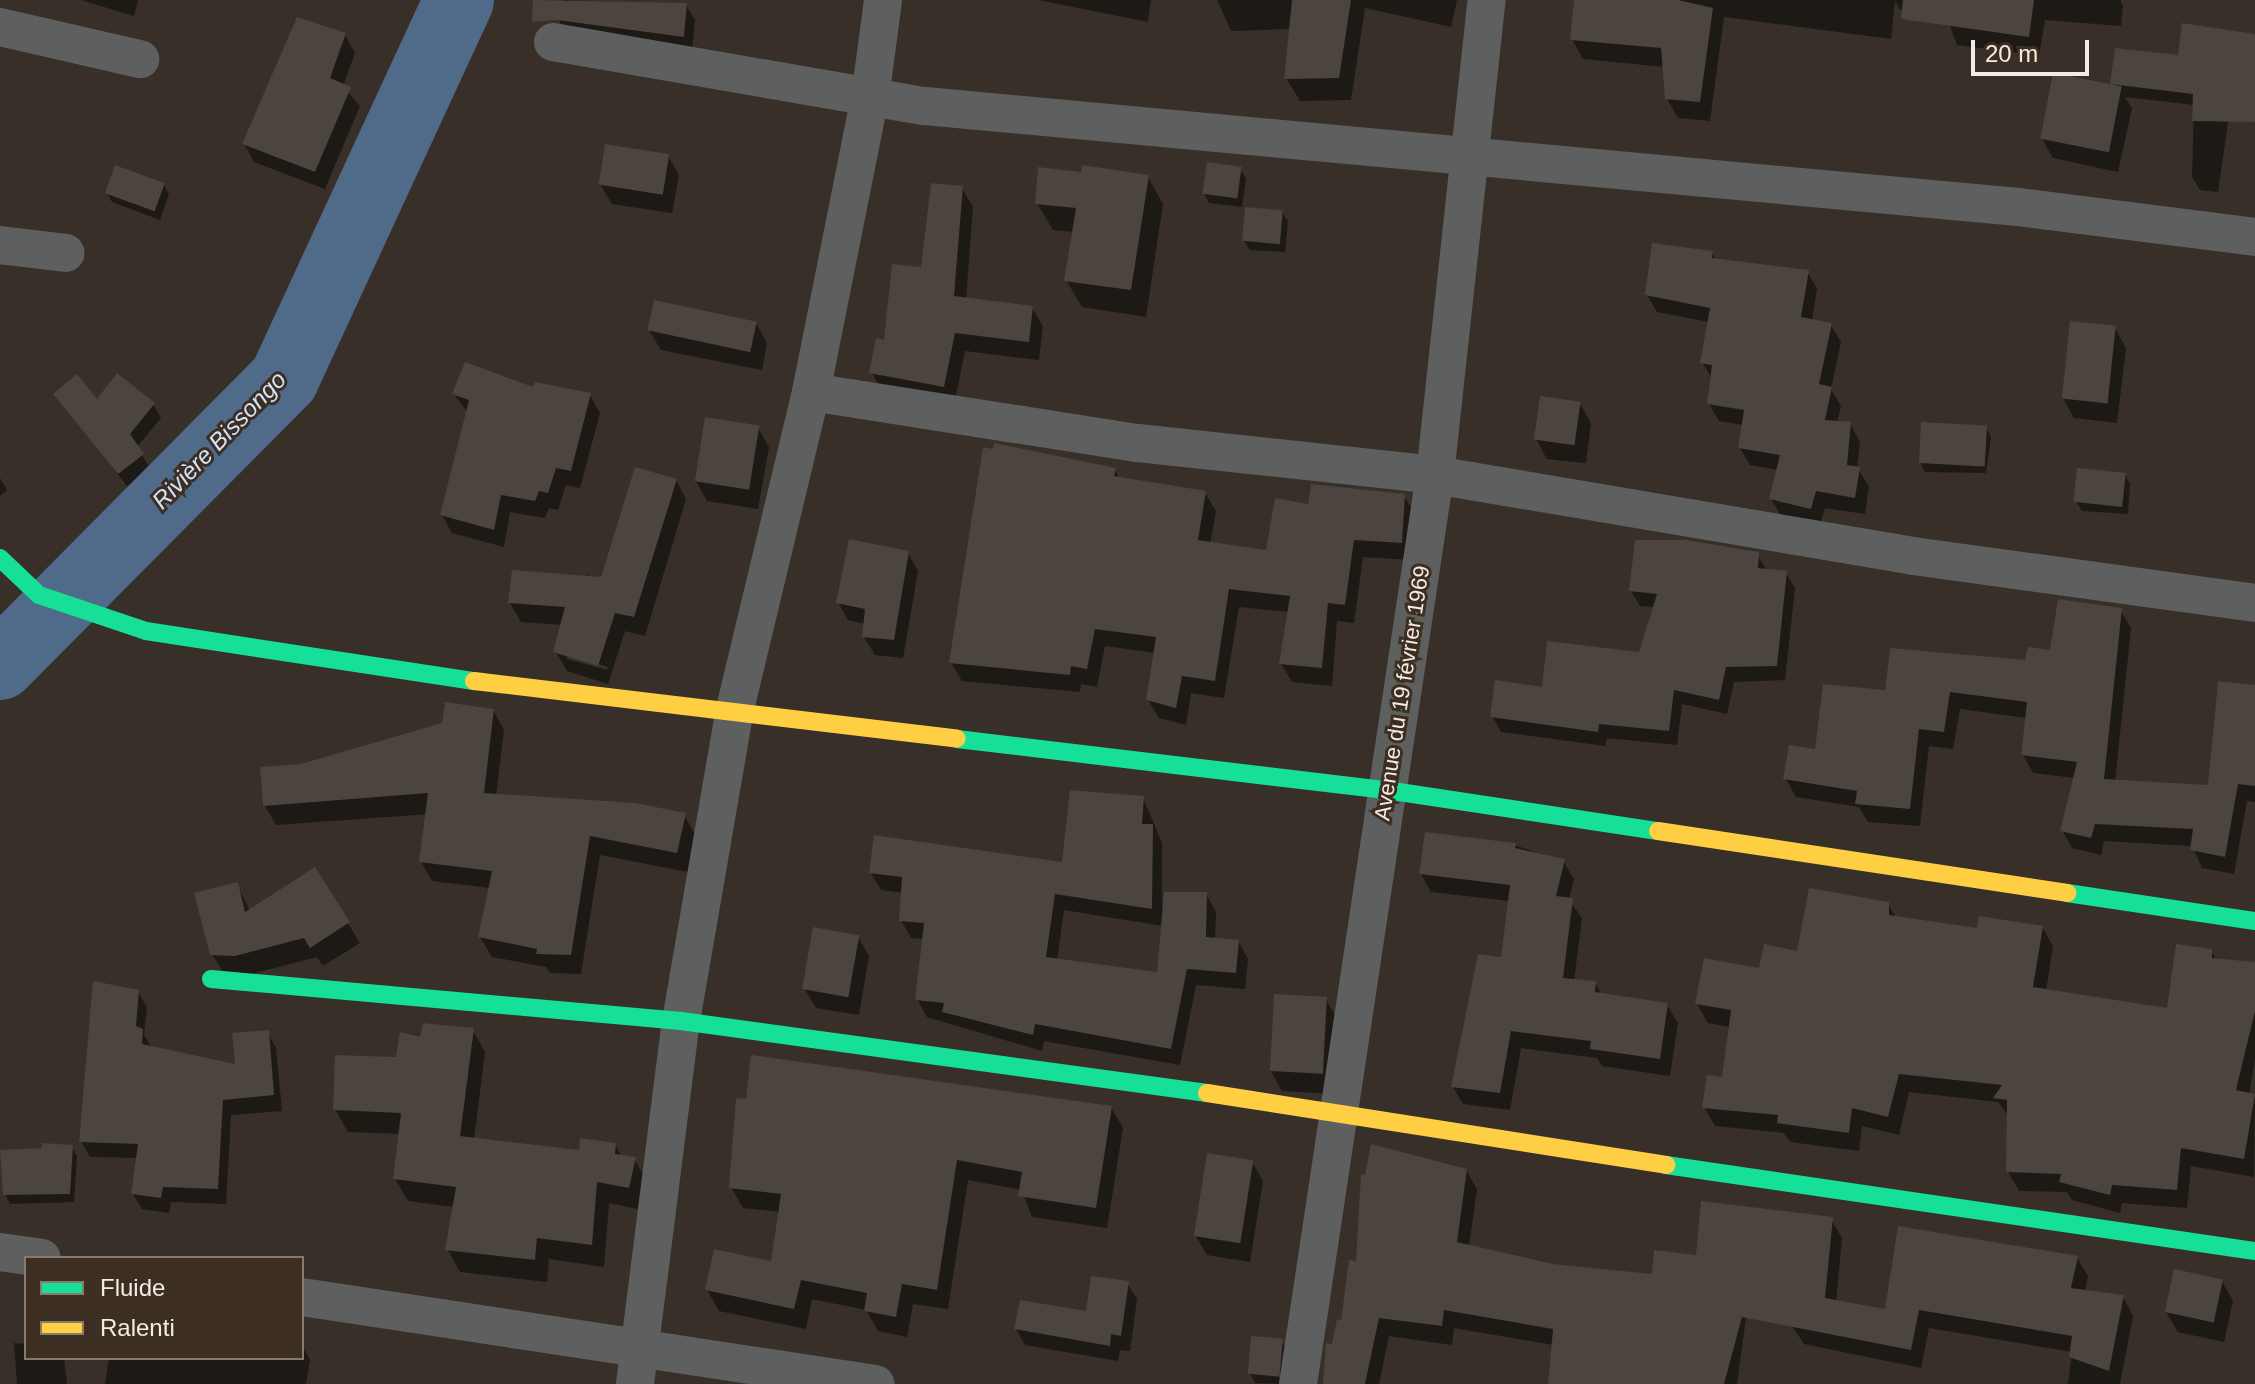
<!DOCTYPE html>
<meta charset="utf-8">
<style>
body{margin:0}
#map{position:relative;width:2255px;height:1384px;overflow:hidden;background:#372f28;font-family:Arial,sans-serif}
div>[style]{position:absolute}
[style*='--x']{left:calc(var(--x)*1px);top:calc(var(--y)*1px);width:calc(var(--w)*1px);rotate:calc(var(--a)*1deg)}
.shadow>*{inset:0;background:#0007}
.river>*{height:70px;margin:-35px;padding:0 35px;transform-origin:35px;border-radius:35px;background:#506a8a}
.building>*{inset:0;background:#4b443f;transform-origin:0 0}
.street>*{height:38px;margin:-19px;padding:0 19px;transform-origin:19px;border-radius:19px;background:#5e6060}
.fast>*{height:18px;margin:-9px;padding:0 9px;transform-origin:9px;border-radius:9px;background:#16e098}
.slow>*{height:18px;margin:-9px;padding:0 9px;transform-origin:9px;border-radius:9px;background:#ffcf43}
span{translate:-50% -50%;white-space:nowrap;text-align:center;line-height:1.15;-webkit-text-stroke:6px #3d2e22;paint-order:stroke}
.street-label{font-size:22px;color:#f6ebe4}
.water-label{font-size:24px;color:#d1e4fb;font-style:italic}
.legend{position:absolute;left:24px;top:1256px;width:280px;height:104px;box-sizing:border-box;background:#3d2e22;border:2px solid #877a70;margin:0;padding:10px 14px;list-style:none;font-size:24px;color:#f6ebe4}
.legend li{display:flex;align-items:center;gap:16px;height:40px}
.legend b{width:40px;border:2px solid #877a70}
.scale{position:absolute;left:1971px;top:40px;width:118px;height:36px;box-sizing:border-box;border:4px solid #f6ebe4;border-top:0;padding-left:10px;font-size:24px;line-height:28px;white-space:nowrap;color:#f6ebe4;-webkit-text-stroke:6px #3d2e22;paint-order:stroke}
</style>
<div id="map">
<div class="shadow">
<div style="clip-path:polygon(81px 0,138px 0,134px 16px)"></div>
<div style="clip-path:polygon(563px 0,686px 5px,695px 20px,692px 52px,567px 35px,559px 20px)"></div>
<div style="clip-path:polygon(1038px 0,1151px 0,1148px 22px)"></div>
<div style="clip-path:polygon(1217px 0,1457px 0,1451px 27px,1365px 8px,1351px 100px,1300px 101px,1286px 78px,1291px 29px,1231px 31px)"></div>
<div style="clip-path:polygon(1576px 0,2120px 0,2123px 6px,2121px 26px,2045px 20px,2039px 56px,1957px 45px,1947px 18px,1900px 10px,1895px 1px,1891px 39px,1724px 17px,1710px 121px,1678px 118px,1667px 99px,1665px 67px,1583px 59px,1572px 39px)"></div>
<div style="clip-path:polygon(345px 35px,355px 53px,343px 86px,360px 106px,325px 189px,254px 162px,244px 144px)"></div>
<div style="clip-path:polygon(2239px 45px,2218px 192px,2200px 190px,2192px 177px,2194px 105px,2125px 97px,2132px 108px,2118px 172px,2053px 158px,2042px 139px,2114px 87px,2112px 83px,2179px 58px)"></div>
<div style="clip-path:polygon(668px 156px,679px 175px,672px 213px,612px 204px,600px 184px)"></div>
<div style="clip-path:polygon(1240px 169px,1246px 178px,1242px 207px,1209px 203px,1204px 193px)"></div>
<div style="clip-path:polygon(1148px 177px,1163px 204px,1146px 317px,1082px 307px,1066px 280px,1074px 232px,1053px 230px,1037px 203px)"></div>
<div style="clip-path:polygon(164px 185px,169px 194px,160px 220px,112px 202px,107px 193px)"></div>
<div style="clip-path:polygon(962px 188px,973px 207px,966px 300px,1032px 308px,1043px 326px,1039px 360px,965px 351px,954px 405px,882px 391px,872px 373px)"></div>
<div style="clip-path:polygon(1282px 212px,1288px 221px,1285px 252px,1250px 250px,1244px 241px)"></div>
<div style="clip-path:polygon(1712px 252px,1716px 260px,1807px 271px,1817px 289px,1812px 321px,1831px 325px,1841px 342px,1831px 389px,1841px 406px,1837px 423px,1850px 424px,1860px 442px,1857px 468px,1869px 486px,1865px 514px,1825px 508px,1820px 525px,1781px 516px,1771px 499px,1778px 470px,1750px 465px,1740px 448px,1743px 425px,1719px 421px,1709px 404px,1712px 379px,1703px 363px,1709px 322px,1657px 312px,1647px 295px)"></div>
<div style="clip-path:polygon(756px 323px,767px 343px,762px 370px,661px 350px,649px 330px)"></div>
<div style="clip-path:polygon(2115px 328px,2126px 348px,2117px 423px,2074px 418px,2063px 398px)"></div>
<div style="clip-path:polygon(535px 390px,590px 395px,600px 413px,580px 488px,566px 485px,558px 510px,549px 508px,545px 518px,510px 512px,504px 547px,452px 533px,442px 515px,468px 413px,454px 394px)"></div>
<div style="clip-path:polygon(56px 395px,153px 404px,161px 418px,137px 447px,150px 468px,127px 486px)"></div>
<div style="clip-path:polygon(1580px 404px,1591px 423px,1586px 463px,1547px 459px,1536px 439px)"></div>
<div style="clip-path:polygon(758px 428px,769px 447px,758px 509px,707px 501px,696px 481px)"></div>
<div style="clip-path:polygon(1986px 428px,1991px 437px,1986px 473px,1925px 472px,1920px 462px)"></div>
<div style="clip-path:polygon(1114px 469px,1120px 479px,1205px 493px,1216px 511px,1210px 544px,1268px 552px,1310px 506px,1404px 496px,1415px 514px,1411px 560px,1363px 557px,1354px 623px,1337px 621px,1332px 686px,1292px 682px,1281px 664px,1289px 612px,1239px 607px,1224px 698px,1191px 693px,1186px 725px,1159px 718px,1148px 700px,1156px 653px,1105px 646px,1097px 687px,1081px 684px,1080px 692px,962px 681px,951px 663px)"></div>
<div style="clip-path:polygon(2125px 475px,2130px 484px,2128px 514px,2082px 511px,2076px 501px)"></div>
<div style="clip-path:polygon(0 478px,7px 490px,0 496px)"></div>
<div style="clip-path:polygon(evenodd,676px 480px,686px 499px,645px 636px,625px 631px,608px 684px,567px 671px,556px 652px,563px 625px,521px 622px,510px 603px,585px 580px,586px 575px,603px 579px,676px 480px,567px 654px,608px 667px,607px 670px,567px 659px,567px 654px)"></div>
<div style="clip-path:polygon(908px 553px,918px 571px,903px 658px,875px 655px,864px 637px,865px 624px,848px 620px,838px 602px)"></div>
<div style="clip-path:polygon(1757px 554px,1766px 569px,1786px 573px,1795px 588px,1785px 680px,1734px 682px,1727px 714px,1682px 704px,1677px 745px,1607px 738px,1605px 746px,1501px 732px,1492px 716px,1543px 689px,1640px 654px,1655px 607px,1640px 606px,1631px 591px)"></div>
<div style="clip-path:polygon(2120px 610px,2131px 628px,2115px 782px,2210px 787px,2255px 687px,2255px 802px,2247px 801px,2234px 874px,2202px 868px,2192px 846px,2104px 841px,2101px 855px,2072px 848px,2062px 830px,2075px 778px,2033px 773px,2023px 755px,2027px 718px,1960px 709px,1953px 749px,1929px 746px,1920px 826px,1868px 822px,1859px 807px,1796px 797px,1786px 779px,1887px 692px,2027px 662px,2052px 653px)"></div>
<div style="clip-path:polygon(493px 710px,504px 730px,496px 796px,684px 815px,695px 834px,688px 872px,600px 855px,581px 974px,550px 973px,546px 967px,492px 957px,480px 937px,490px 888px,432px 881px,421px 862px,429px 814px,276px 825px,265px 806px,302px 766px)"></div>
<div style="clip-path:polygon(evenodd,1143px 798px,1162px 843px,1162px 908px,1206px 894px,1216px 912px,1215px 940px,1238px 941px,1248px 959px,1245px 989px,1196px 985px,1180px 1065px,1044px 1041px,1042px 1051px,927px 1017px,917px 999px,924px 939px,911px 938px,901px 920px,903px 893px,881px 890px,871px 873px,1064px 865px,1143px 798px,1064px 910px,1163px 926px,1158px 974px,1057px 961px,1064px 910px)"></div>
<div style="clip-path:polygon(1514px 845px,1563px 861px,1574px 879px,1569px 900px,1582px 918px,1574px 981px,1595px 983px,1602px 995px,1667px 1005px,1678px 1023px,1670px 1076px,1602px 1066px,1597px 1058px,1521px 1048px,1510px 1110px,1463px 1104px,1453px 1087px,1503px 960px,1510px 901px,1431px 892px,1421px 874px)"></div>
<div style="clip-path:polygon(315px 870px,360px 943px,323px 966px,317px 957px,247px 975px,224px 974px,212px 954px,237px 884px,250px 911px)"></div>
<div style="clip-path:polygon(1888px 904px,1896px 918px,1979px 931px,2042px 927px,2053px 946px,2046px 991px,2169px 1010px,2211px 951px,2217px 961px,2255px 964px,2255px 1059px,2249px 1095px,2255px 1097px,2254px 1177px,2191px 1166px,2187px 1208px,2122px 1203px,2120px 1213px,2072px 1200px,2067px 1192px,2019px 1191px,2008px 1172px,2009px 1117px,1998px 1102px,1909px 1092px,1899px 1135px,1862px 1126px,1859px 1151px,1790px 1142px,1784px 1133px,1715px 1126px,1704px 1107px,1723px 1080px,1730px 1027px,1708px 1023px,1697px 1004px)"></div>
<div style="clip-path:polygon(858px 937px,869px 956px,859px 1015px,816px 1008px,804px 988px)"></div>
<div style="clip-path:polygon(138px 992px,147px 1007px,144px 1035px,151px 1047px,237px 1066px,267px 1032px,276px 1048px,282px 1111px,231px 1115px,226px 1204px,171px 1202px,169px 1213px,142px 1209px,133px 1194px,138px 1158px,90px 1157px,81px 1141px)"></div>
<div style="clip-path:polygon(1326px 999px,1337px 1019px,1332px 1094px,1282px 1091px,1271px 1071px)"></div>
<div style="clip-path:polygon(472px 1029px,485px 1052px,474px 1139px,580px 1152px,615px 1145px,622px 1157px,634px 1159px,647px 1181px,642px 1210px,609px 1203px,604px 1267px,549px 1259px,547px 1282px,460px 1272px,448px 1250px,454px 1207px,408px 1201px,395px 1179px,400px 1134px,348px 1132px,335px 1109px,422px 1039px)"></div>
<div style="clip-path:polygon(1111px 1107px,1123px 1128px,1107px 1228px,1032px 1217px,1022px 1190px,968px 1180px,948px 1309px,913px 1304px,907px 1337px,878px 1331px,866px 1310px,812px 1299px,806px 1329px,719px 1311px,707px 1290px,772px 1263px,780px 1212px,743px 1208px,731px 1187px)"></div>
<div style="clip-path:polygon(72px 1147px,77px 1156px,74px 1202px,10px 1204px,5px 1194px)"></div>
<div style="clip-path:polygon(1252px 1162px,1263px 1181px,1250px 1262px,1207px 1255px,1195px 1235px)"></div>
<div style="clip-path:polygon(1466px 1170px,1477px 1189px,1469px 1246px,1553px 1266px,1653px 1276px,1698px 1257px,1831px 1219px,1842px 1238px,1836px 1302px,1887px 1311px,2077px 1258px,2088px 1276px,2085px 1292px,2123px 1297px,2133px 1316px,2120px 1384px,2068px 1384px,2072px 1352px,1929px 1328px,1921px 1368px,1804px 1344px,1753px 1267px,1737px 1384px,1550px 1384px,1553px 1345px,1454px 1328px,1452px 1345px,1389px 1336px,1379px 1384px,1324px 1384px,1358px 1263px)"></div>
<div style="clip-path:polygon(2222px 1281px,2233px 1301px,2224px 1342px,2178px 1332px,2166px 1312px)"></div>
<div style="clip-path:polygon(1127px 1283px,1137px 1299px,1130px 1351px,1120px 1350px,1118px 1361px,1025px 1345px,1016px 1329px,1087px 1314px)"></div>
<div style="clip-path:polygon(1281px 1341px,1287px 1350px,1282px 1384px,1255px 1383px,1250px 1373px)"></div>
<div style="clip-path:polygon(14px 1343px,26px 1344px,26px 1358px,64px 1358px,67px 1384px,17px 1384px)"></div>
<div style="clip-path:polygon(302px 1345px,310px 1360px,306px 1384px,105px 1384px,109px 1358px,302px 1358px)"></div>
</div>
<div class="river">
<div style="--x:0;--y:665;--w:403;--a:-45.2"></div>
<div style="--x:284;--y:379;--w:417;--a:-65.2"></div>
</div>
<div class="building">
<div style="clip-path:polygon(533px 0,687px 3px,684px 37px,557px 20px,532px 22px)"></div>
<div style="clip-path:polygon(1292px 0,1351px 0,1339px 78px,1284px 79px)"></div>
<div style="clip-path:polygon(1574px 0,1678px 0,1713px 8px,1700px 102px,1665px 99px,1661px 48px,1570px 40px)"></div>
<div style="clip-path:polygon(1903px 0,2034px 0,2029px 37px,1901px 19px)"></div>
<div style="clip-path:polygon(297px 17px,346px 33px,330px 78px,351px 87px,315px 172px,242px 144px)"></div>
<div style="clip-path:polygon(2182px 23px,2255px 34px,2255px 122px,2192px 121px,2193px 94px,2110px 84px,2115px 48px,2178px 55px)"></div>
<div style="left:2053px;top:73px;width:70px;height:67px;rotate:11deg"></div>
<div style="left:605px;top:144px;width:65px;height:41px;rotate:9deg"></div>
<div style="left:1207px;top:162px;width:35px;height:32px;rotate:8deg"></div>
<div style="left:115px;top:165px;width:53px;height:30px;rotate:20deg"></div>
<div style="clip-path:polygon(1082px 165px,1149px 175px,1131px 290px,1064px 281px,1076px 208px,1035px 204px,1038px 167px,1081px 172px)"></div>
<div style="clip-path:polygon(931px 183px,963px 186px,954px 296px,1033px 306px,1029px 342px,955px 333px,944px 387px,869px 373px,876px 338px,884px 340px,892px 264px,921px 267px)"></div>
<div style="left:1245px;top:207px;width:38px;height:34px;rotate:5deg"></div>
<div style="clip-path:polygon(1652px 243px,1713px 251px,1712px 258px,1809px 270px,1801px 317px,1832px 323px,1819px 384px,1832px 387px,1825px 420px,1851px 422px,1847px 465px,1860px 467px,1855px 498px,1816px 491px,1811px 509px,1769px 499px,1780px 455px,1738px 448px,1744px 410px,1707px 404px,1712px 365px,1700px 363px,1710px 308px,1645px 295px)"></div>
<div style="left:654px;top:300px;width:105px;height:31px;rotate:12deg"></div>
<div style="left:2070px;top:321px;width:46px;height:78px;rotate:6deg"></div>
<div style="clip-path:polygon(465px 362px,533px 387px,535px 382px,591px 393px,571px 471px,556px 468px,548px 493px,539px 491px,535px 501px,501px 495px,494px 530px,440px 515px,469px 400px,452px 394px)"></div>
<div style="clip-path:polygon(117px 373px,155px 403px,130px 434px,144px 454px,118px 474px,53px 394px,77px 374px,97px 399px)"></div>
<div style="left:1540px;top:396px;width:41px;height:44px;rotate:8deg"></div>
<div style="left:705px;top:417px;width:55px;height:65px;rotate:9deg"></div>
<div style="left:1921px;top:422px;width:66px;height:41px;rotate:3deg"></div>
<div style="clip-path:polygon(994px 443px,1116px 468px,1114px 476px,1206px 491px,1198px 540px,1266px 550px,1275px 498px,1308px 504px,1311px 484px,1405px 494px,1402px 543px,1354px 540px,1345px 605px,1328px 603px,1322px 668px,1279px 664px,1290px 596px,1229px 589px,1215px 681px,1182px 676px,1176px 708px,1146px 700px,1156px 637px,1095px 629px,1087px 669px,1071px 666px,1070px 675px,949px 663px,983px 447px,993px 449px)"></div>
<div style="clip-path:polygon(635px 467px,677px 479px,634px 617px,615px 613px,598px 666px,553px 652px,565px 607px,508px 603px,512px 570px,601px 577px)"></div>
<div style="left:2077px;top:468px;width:49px;height:34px;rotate:6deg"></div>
<div style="clip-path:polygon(849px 539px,909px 551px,894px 640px,862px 637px,865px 609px,836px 603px)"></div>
<div style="clip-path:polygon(1635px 540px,1686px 540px,1759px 552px,1758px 568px,1787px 571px,1777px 666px,1726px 667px,1719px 700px,1674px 690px,1669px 731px,1599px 724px,1598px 732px,1490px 717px,1495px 680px,1542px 687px,1547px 641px,1639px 652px,1657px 594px,1629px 591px)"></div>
<div style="clip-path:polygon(2058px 599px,2122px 608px,2104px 779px,2208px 785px,2218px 681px,2255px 685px,2255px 786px,2238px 784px,2225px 857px,2190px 850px,2193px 829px,2095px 824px,2091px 838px,2060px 831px,2077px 762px,2021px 755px,2027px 702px,1950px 692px,1944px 732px,1919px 729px,1910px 809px,1855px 804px,1857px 791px,1783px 779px,1789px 745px,1815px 749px,1823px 684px,1885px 690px,1890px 648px,2025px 660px,2028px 647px,2050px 650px)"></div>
<div style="clip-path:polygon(445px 702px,494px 709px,484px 793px,635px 803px,686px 813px,677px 853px,590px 836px,571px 955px,536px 954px,537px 949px,478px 937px,492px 871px,419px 862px,428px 793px,263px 806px,260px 767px,301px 764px,442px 723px)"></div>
<div style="clip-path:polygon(1070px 790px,1144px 796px,1142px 824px,1153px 824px,1152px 909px,1055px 894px,1046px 957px,1157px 972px,1164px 892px,1207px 892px,1206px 937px,1239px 940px,1236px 973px,1187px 969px,1171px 1049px,1035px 1024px,1033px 1035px,942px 1012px,944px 1003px,915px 1000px,924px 923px,899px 921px,902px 877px,869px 873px,874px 835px,1062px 862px)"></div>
<div style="clip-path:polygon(1425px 832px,1516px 843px,1515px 848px,1565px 859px,1556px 896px,1573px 898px,1563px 978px,1596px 981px,1595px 992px,1668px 1003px,1660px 1059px,1590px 1049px,1591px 1041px,1511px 1031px,1500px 1093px,1451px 1087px,1478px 954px,1501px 957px,1510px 885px,1419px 874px)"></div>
<div style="clip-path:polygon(315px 867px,350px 922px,310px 948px,304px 938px,235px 956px,210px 955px,194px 893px,238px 882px,245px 912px)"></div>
<div style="clip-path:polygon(1809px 888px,1889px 902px,1889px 915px,1977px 928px,1979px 916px,2043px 926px,2033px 987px,2167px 1008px,2176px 944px,2212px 949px,2212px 958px,2255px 962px,2255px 1011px,2236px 1090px,2255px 1094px,2244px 1159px,2181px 1148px,2177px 1190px,2112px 1185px,2110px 1195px,2059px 1182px,2061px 1174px,2006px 1172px,2007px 1100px,1993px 1098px,2002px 1085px,1899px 1074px,1888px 1117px,1852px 1108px,1849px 1133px,1777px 1123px,1778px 1115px,1702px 1108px,1707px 1075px,1722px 1077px,1731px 1010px,1695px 1004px,1704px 958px,1759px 968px,1764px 944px,1797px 951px)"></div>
<div style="left:813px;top:927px;width:47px;height:63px;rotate:10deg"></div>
<div style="clip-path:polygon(93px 981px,139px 990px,136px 1026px,143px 1029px,142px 1044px,235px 1064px,232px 1033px,269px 1030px,274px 1095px,223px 1100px,218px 1189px,163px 1187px,161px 1198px,131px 1194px,138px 1144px,79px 1142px)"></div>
<div style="left:1274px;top:994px;width:53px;height:77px;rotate:3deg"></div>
<div style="clip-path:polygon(423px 1023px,474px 1028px,460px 1136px,579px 1150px,580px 1138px,616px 1143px,615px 1154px,636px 1157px,629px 1188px,597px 1182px,592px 1245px,537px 1238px,535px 1260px,445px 1250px,456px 1187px,393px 1179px,401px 1113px,333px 1110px,335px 1055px,396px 1057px,400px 1032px,420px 1037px)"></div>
<div style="clip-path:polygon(751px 1055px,1112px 1106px,1096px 1208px,1018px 1196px,1022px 1172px,957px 1160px,937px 1290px,902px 1284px,896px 1317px,864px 1311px,867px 1293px,801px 1280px,794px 1309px,705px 1290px,714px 1249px,771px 1261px,781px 1194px,729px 1188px,736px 1098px,746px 1099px)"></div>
<div style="clip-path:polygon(42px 1143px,73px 1145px,70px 1194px,3px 1195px,0 1150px,42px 1148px)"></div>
<div style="clip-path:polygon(1371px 1144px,1467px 1169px,1457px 1242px,1553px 1264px,1652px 1274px,1654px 1250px,1696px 1255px,1701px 1201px,1833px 1217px,1825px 1298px,1885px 1309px,1898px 1226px,2078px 1256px,2071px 1288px,2124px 1295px,2109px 1371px,2069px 1357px,2072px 1336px,1919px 1310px,1911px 1350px,1742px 1317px,1724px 1384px,1548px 1384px,1553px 1329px,1444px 1310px,1442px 1326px,1379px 1318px,1365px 1384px,1323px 1384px,1326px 1343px,1332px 1344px,1337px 1319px,1341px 1320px,1349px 1260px,1356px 1261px,1361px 1174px,1365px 1175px)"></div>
<div style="left:1207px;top:1153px;width:47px;height:84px;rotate:9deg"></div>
<div style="left:2174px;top:1269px;width:50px;height:44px;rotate:12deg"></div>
<div style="clip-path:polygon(1091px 1276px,1129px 1281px,1121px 1336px,1111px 1334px,1110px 1346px,1014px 1329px,1020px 1300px,1086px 1311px)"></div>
<div style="left:1251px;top:1336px;width:32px;height:38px;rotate:5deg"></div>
</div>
<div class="street">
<div style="--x:0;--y:27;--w:144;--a:12.9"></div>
<div style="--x:553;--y:42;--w:377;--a:9.8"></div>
<div style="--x:925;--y:106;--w:1098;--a:5.28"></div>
<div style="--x:2018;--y:207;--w:239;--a:7.2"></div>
<div style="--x:0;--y:245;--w:66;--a:6.9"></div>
<div style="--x:811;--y:392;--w:331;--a:8.9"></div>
<div style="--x:1138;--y:443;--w:299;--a:6.1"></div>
<div style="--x:1435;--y:475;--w:485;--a:9.6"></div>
<div style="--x:1913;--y:556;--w:345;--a:7.8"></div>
<div style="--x:0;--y:1252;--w:42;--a:8.1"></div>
<div style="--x:302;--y:1297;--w:580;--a:8.63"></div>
<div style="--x:635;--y:1384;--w:366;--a:-82.8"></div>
<div style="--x:681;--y:1021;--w:313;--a:-80.2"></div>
<div style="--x:734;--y:713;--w:330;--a:-76.5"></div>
<div style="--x:811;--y:392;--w:300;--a:-78.7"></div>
<div style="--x:870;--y:98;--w:99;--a:-82.4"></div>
<div style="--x:1298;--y:1384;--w:919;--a:-81.43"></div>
<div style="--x:1435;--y:475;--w:478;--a:-83.8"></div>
</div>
<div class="fast">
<div style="--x:0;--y:558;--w:54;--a:43.5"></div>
<div style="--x:39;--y:595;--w:113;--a:18.6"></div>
<div style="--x:146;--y:631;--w:332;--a:8.7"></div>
<div style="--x:957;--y:739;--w:432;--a:6.8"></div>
<div style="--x:1386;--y:790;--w:275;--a:8.6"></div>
<div style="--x:2067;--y:893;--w:190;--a:8.5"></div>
<div style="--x:211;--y:979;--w:472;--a:5.1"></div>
<div style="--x:681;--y:1021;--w:531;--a:7.79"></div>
<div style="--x:1666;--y:1165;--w:595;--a:8.31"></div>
</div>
<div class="slow">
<div style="--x:474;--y:681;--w:486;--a:6.8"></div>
<div style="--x:1658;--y:831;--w:414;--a:8.6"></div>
<div style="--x:1207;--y:1093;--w:465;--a:8.9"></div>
</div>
<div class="street-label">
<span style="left:1402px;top:693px;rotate:-81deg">Avenue du 19 février 1969</span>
</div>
<div class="water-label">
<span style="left:219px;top:440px;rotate:-46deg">Rivière Bissongo</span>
</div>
<ul class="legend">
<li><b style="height:10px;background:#16e098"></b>Fluide</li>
<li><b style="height:10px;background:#ffcf43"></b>Ralenti</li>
</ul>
<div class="scale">20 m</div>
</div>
